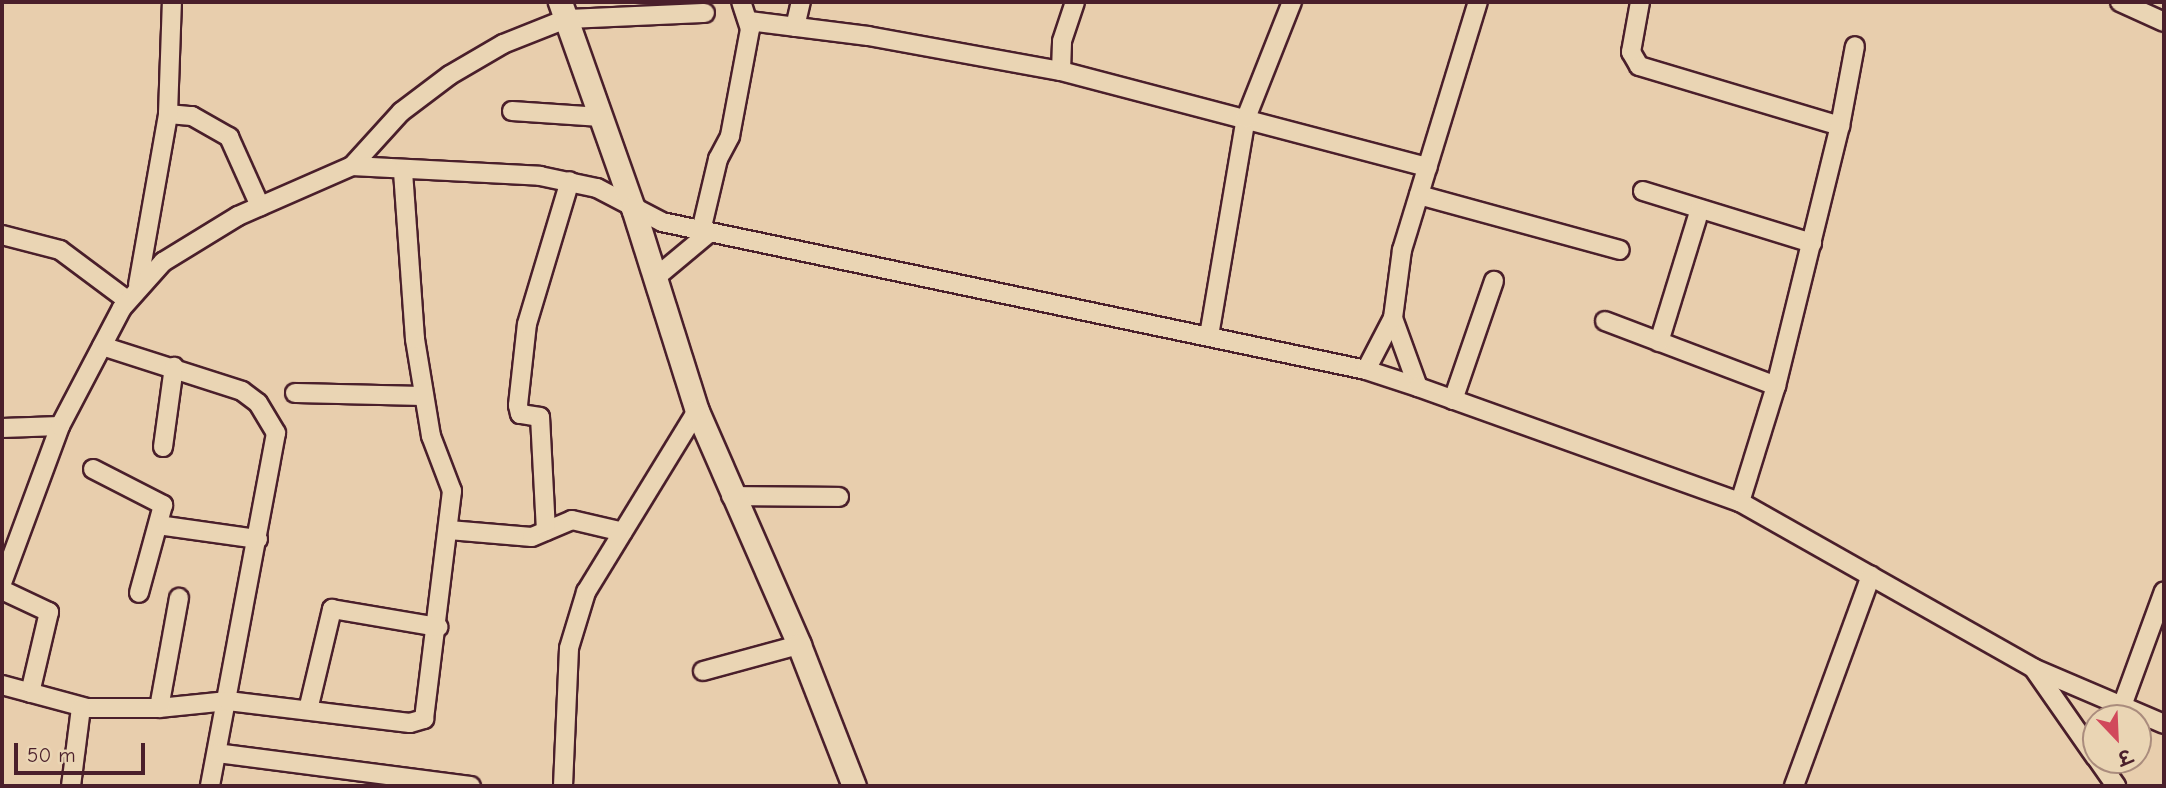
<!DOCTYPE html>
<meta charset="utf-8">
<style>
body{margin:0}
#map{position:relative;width:2166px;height:788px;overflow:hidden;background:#e8cead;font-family:"Comic Neue","Playpen Sans Deva",sans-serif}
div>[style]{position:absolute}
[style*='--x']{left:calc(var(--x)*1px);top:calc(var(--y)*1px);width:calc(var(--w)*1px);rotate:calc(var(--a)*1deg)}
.roads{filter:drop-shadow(2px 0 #4a1f2b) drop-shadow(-2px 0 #4a1f2b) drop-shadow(0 2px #4a1f2b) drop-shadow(0 -2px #4a1f2b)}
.street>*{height:18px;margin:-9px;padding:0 9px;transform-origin:9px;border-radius:9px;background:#ead5b4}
.secondary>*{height:23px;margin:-11.5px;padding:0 11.5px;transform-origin:11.5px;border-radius:11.5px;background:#ead5b4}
span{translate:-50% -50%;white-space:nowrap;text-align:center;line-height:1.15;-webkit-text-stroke:6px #ead5b4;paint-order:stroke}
.frame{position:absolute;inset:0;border:4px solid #4a1f2b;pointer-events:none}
.north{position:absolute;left:2082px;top:704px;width:70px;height:70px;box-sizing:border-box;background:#ead5b4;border:2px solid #aa8c7d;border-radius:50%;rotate:157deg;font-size:19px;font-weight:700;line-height:28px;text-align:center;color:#4a1f2b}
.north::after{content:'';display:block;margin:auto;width:24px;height:32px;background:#d1495b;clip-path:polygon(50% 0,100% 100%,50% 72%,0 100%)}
.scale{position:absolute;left:14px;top:743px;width:131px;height:32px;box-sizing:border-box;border:4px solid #4a1f2b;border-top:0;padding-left:9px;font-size:21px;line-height:24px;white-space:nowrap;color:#4a1f2b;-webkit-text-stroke:5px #ead5b4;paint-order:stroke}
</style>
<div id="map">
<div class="roads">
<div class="street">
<div style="--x:1640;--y:2;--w:51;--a:100.2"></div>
<div style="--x:1631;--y:52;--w:16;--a:60"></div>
<div style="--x:1639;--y:66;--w:210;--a:16.6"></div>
<div style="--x:2120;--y:2;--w:48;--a:24.4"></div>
<div style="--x:749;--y:21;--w:120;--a:7.2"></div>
<div style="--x:868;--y:36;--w:196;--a:10.3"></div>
<div style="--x:1061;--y:71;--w:379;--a:14.7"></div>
<div style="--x:795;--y:27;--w:26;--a:-77"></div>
<div style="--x:1061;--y:71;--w:30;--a:-88"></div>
<div style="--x:1062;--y:41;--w:41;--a:-71.6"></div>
<div style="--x:512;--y:111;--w:89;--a:3.9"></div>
<div style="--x:168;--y:114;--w:24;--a:5"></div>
<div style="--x:192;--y:116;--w:43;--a:29.6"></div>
<div style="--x:229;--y:137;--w:76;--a:65.8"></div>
<div style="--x:352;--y:166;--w:73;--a:-47.8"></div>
<div style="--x:401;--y:112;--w:61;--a:-37.1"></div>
<div style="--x:450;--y:75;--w:61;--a:-30.3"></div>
<div style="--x:503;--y:44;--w:68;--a:-21.6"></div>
<div style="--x:566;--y:19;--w:139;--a:-2.5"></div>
<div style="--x:1643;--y:191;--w:177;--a:17.1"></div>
<div style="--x:1419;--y:195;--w:208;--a:15.3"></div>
<div style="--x:701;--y:231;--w:74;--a:-76.7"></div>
<div style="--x:718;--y:159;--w:26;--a:-62"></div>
<div style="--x:730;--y:136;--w:109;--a:-79.4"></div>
<div style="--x:750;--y:29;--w:28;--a:-108"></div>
<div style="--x:2;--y:235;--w:60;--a:14.5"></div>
<div style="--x:60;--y:250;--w:84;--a:36.7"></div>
<div style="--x:655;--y:278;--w:70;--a:-39.8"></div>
<div style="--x:138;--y:285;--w:174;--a:-80"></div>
<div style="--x:168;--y:114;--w:112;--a:-88"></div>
<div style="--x:1393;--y:318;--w:73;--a:70.1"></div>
<div style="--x:1605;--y:321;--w:183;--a:20.8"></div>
<div style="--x:1209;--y:336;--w:221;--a:-80.4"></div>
<div style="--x:1246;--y:118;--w:125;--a:-68.4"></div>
<div style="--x:1659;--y:342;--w:139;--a:-72.9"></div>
<div style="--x:102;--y:346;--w:147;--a:17.8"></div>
<div style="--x:242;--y:391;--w:20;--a:37"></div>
<div style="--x:258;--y:403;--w:35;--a:59"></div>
<div style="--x:276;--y:433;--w:359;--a:100.6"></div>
<div style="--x:1366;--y:370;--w:59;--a:-62.6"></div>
<div style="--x:1393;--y:318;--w:69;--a:-82.5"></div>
<div style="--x:1402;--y:250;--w:259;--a:-73"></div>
<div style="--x:295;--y:393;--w:129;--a:1.3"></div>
<div style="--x:1453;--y:400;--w:126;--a:-71"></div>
<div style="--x:2;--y:428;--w:58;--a:-2"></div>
<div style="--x:163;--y:447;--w:81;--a:-82.2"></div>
<div style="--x:93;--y:469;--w:79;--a:27.2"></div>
<div style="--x:163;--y:505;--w:91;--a:105.3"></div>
<div style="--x:731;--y:496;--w:108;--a:0.5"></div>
<div style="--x:1740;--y:502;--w:121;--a:-72.8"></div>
<div style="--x:1776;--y:386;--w:268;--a:-76.2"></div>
<div style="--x:1840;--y:126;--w:81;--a:-79.4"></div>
<div style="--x:158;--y:525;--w:101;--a:8"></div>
<div style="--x:449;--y:530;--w:83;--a:4.8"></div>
<div style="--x:532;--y:537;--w:43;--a:-23"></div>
<div style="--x:572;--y:520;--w:52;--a:13.2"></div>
<div style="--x:546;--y:531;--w:114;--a:-93"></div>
<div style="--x:540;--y:417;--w:20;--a:-171"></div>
<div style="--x:520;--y:414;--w:9;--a:-103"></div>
<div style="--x:518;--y:405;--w:81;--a:-83.7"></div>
<div style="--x:527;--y:324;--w:149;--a:-73.3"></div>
<div style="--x:2;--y:583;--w:167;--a:-69.7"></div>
<div style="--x:60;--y:426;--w:133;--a:-62.3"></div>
<div style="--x:122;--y:308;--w:62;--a:-48.3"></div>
<div style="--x:163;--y:262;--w:88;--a:-31.5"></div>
<div style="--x:238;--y:216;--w:124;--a:-23.7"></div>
<div style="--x:352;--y:166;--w:188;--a:3"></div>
<div style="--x:540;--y:176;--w:58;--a:11.9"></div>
<div style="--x:597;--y:188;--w:73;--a:27.6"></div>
<div style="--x:662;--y:222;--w:719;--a:11.87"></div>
<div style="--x:1366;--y:370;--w:55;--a:18.1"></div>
<div style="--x:1418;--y:387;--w:342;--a:19.7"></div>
<div style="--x:1740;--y:502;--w:337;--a:29.5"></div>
<div style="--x:2033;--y:668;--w:142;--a:23.1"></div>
<div style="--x:2;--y:590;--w:52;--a:25.1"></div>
<div style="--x:49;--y:612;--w:83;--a:103.2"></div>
<div style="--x:2034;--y:669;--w:108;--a:55.1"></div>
<div style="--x:703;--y:671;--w:99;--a:-15.2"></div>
<div style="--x:2;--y:685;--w:88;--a:15.1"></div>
<div style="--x:87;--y:708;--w:72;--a:0"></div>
<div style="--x:159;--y:708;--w:69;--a:-5.8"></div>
<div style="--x:228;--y:701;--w:183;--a:6.9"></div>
<div style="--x:410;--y:723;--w:15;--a:-16"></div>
<div style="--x:424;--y:719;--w:230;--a:-83"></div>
<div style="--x:452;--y:491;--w:59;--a:-110.9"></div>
<div style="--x:431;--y:436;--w:98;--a:-99.4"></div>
<div style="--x:415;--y:339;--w:169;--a:-94.1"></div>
<div style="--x:2122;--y:706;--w:122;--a:-69.9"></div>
<div style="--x:159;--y:708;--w:112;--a:-79.7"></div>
<div style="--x:308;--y:710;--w:104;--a:-76.6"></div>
<div style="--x:332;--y:609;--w:108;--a:9.6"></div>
<div style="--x:217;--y:753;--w:256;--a:7.4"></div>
<div style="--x:2098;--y:760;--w:32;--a:55"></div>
<div style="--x:71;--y:786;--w:79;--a:-82.7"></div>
<div style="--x:563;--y:786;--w:138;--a:-87.5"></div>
<div style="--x:569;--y:648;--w:59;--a:-73.1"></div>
<div style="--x:586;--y:592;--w:212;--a:-58.5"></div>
<div style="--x:1794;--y:786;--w:224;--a:-69.9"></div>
</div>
<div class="secondary">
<div style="--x:560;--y:2;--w:219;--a:70.5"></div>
<div style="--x:633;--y:208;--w:213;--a:72.5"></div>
<div style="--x:697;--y:411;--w:255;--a:66.4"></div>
<div style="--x:799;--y:645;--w:151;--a:68.7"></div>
</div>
</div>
<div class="frame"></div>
<div class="north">उ</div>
<div class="scale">50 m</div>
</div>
